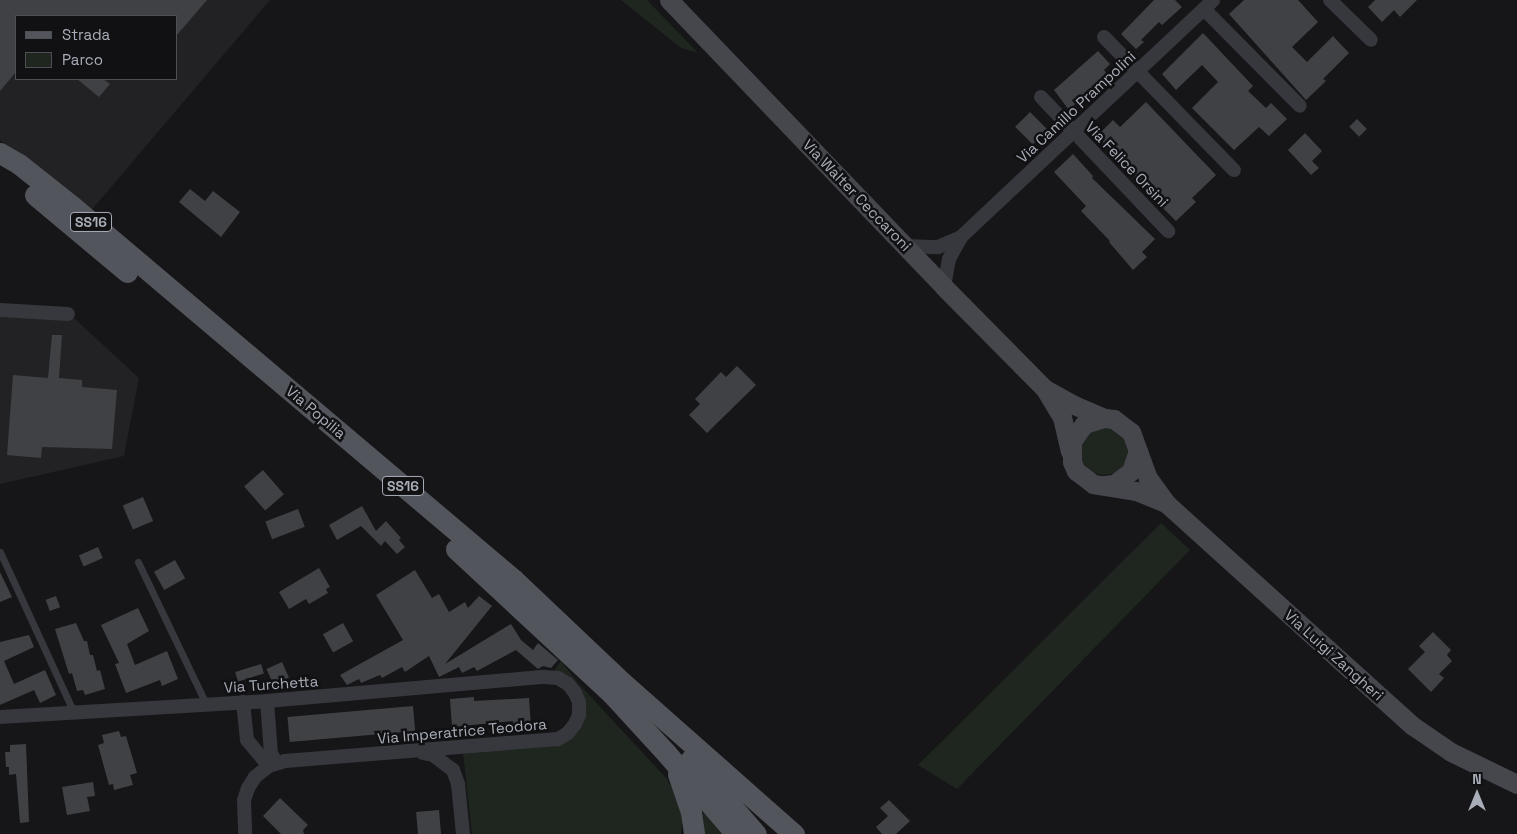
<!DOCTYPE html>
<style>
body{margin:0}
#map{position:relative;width:1517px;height:834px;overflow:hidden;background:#161618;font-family:"Space Grotesk",sans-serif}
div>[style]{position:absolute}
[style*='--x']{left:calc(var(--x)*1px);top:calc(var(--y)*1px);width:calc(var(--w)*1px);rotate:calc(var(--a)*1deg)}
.built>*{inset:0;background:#222225}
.green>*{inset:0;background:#1e261f}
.round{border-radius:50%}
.building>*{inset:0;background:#404145;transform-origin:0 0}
.lane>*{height:7px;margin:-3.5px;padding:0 3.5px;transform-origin:3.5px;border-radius:3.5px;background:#37383d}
.street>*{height:14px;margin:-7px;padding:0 7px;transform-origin:7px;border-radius:7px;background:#37383d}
.secondary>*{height:19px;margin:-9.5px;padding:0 9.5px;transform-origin:9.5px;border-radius:9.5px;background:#45474d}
.primary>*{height:21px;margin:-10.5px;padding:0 10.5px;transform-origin:10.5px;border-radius:10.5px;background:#53555c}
span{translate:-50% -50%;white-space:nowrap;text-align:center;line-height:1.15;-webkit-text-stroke:5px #111113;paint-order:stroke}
.shield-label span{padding:1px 4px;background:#111113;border:1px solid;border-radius:4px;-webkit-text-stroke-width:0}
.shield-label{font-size:14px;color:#a8adb8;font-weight:700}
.street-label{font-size:15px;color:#a8adb8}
.legend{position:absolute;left:15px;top:15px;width:162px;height:65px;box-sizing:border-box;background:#111113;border:1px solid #4d4f55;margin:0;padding:6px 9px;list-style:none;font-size:15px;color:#a8adb8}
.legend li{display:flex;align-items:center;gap:10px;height:25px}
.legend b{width:25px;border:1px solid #4d4f55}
.north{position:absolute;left:1452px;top:769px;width:50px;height:50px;-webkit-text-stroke:4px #111113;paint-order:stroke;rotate:0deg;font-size:14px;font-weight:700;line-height:20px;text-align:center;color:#a8adb8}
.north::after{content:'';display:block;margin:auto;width:18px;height:22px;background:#a8adb8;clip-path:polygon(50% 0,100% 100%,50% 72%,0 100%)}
</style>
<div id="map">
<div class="built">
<div style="clip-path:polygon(evenodd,0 0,270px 0,89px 213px,0 140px,0 0,16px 16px,176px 16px,176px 79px,16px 79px,16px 16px)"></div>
<div style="clip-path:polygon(0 309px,74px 318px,139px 378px,124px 456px,0 484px)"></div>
</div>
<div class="green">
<div style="clip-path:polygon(621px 0,647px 0,698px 53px,681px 48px)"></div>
<div class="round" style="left:1080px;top:427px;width:48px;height:48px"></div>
<div style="clip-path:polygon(1161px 523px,1190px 550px,957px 789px,918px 765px)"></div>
<div style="clip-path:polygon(561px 661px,577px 682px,667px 779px,677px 797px,683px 812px,681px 834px,472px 834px,463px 753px,553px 745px,585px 712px,554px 671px)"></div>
<div style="clip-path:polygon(703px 812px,724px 834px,704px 834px)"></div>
</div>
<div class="building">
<div style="clip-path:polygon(0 0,207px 0,176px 36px,176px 16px,16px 16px,16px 72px,0 91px)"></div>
<div style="clip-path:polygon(1154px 0,1175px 0,1182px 7px,1162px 25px,1159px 22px,1141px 40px,1144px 42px,1136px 49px,1121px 34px)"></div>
<div style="clip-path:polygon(1244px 0,1298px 0,1318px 22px,1292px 47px,1307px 62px,1333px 36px,1349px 53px,1323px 79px,1326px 81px,1306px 100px,1229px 14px)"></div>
<div style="clip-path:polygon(1375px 0,1417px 0,1400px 17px,1394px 10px,1382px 22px,1368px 7px)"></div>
<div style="clip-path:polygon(1203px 33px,1253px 86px,1248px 91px,1266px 108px,1271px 103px,1287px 119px,1269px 136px,1259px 127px,1234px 150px,1192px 108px,1218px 82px,1202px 65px,1176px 90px,1162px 74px)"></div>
<div style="clip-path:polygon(1098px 51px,1110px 64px,1104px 70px,1107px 74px,1069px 110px,1054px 90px)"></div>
<div style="clip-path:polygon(77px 79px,103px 79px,110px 84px,99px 97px)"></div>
<div style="clip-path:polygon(1146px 102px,1216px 175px,1192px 198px,1196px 202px,1176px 221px,1160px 205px,1159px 206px,1152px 199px,1154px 197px,1096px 137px,1113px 120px,1120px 127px)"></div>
<div style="left:1030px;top:112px;width:25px;height:21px;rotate:45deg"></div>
<div style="left:1357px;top:119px;width:14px;height:11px;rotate:45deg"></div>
<div style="clip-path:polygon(1305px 133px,1322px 151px,1312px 161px,1319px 168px,1311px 175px,1288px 150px)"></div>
<div style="clip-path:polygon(1073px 154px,1093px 176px,1092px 178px,1155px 239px,1142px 252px,1147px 257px,1133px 270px,1109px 242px,1110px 241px,1081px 211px,1086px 206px,1054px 172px)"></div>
<div style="clip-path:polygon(190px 189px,205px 201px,213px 191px,240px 212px,221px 237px,179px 202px)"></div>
<div style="clip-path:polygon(52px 335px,62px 335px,59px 378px,82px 380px,82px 387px,117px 390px,112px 449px,42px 447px,41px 458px,7px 455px,13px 375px,48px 378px)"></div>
<div style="clip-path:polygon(737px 366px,756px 385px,707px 433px,689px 415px,700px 404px,695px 399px,721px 372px,726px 377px)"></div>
<div style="left:263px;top:470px;width:32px;height:25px;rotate:49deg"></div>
<div style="left:143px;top:497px;width:26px;height:22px;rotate:67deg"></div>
<div style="clip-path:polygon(362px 506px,376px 531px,386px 521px,401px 538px,399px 540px,405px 547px,397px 554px,385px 541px,381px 546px,361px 526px,337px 540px,329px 525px)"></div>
<div style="left:298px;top:509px;width:19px;height:35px;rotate:69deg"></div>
<div style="left:98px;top:547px;width:12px;height:21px;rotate:66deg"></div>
<div style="left:175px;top:560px;width:21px;height:24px;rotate:61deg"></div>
<div style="clip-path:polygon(319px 568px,330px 587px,326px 589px,328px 593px,309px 604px,306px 599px,289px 609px,279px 592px)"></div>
<div style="clip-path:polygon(415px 570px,432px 598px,439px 594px,449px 612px,465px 602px,468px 608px,479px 596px,492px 606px,445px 664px,511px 624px,521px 640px,533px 650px,538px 643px,558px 660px,551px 668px,543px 666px,538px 669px,516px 650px,477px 671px,474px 667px,462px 673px,459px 667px,439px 677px,429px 656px,405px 672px,402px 667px,382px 678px,380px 675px,361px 683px,359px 679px,347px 685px,340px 675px,403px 640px,376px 595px)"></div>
<div style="clip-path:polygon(0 572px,12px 597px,0 602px)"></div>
<div style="left:56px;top:596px;width:12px;height:11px;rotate:70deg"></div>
<div style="clip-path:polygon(138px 608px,149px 631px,127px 644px,135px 665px,167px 651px,178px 679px,162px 686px,160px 680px,126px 693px,115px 664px,119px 663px,101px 625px)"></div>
<div style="clip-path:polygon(76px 623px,84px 641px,87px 641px,90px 655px,93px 655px,97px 671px,100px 670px,105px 689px,85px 695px,83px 690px,77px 691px,72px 673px,69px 674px,55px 629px)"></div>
<div style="left:343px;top:623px;width:21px;height:23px;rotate:61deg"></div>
<div style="clip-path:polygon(1433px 632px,1451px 650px,1447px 655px,1452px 661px,1439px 674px,1444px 678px,1431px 692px,1408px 669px,1425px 652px,1419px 646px)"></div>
<div style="clip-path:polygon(29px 635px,34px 647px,4px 661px,14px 684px,45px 670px,56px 695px,40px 703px,34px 690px,0 705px,0 642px)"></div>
<div style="left:282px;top:662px;width:17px;height:17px;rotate:66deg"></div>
<div style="left:261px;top:664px;width:10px;height:27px;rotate:73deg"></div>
<div style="clip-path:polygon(474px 697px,474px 701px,529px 698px,531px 727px,513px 728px,513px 721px,452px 727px,450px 699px)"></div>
<div style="left:413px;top:706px;width:25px;height:126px;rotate:85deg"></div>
<div style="clip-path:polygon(119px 731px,121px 737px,126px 736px,137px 773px,130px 775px,133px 785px,114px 790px,113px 784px,109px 785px,98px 745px,104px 743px,102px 735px)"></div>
<div style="clip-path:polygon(26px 744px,29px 822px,20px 823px,16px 774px,9px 775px,9px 767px,6px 767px,5px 752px,10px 752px,10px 745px)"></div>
<div style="clip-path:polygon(93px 782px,95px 796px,87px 797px,90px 811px,67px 815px,62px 787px)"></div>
<div style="clip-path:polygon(280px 798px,308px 825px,303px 830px,304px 834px,281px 834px,263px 816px)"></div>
<div style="clip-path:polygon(889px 800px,910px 821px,896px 834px,882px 834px,876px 827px,888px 816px,880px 808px)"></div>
<div style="left:439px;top:810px;width:24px;height:23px;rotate:85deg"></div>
</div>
<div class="lane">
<div style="--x:0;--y:552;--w:177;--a:65.3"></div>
<div style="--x:138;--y:562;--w:157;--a:64.4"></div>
</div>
<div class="street">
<div style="--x:1330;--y:0;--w:57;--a:44.3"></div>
<div style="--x:1204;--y:9;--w:136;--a:45.3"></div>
<div style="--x:1104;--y:37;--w:186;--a:45.7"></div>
<div style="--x:1041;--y:97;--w:185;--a:46.5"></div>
<div style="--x:905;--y:246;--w:33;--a:2"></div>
<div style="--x:938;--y:247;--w:25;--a:-23"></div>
<div style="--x:944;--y:287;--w:28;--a:-80"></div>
<div style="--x:949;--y:259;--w:25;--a:-61"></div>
<div style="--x:961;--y:237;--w:346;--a:-43.2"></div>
<div style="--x:0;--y:310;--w:68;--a:3.4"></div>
<div style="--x:267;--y:701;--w:53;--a:85.7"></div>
<div style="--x:271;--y:754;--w:11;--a:56"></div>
<div style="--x:243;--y:702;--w:38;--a:84"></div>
<div style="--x:247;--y:740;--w:34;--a:50"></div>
<div style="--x:0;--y:717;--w:267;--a:-3.4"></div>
<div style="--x:267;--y:701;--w:278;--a:-5"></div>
<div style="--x:544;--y:677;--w:14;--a:4"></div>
<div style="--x:558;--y:678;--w:12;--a:31"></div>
<div style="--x:568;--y:684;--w:11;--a:52"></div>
<div style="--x:575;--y:693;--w:10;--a:66"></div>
<div style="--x:579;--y:702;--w:13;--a:90"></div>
<div style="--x:579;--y:715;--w:10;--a:114"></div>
<div style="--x:575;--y:724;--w:11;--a:128"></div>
<div style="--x:568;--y:733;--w:12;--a:149"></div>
<div style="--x:558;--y:739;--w:274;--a:175.4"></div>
<div style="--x:285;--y:761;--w:17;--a:163"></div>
<div style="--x:269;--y:766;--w:18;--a:142"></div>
<div style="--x:255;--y:777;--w:13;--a:122"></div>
<div style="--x:248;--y:788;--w:13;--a:108"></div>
<div style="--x:244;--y:800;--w:34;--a:88"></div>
<div style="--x:423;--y:753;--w:10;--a:11"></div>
<div style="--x:433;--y:755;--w:25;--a:37"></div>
<div style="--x:453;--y:770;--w:15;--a:70"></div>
<div style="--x:458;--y:784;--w:50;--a:84.3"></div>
</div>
<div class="secondary">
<div style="--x:669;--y:0;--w:397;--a:46.2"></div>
<div style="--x:944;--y:287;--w:144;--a:45.3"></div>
<div style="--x:1045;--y:389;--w:33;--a:59"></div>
<div style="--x:1062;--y:417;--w:35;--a:77"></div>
<div style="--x:1047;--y:390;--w:31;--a:29"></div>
<div style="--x:1074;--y:405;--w:33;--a:23"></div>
<div style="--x:1138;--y:451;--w:29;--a:70"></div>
<div style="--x:1148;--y:478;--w:32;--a:54"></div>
<div style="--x:1167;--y:504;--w:331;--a:42.1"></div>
<div style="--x:1413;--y:726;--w:46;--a:34.4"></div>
<div style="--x:1451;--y:752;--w:73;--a:25.9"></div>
<div style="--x:1104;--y:485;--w:10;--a:-6"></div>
<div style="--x:1114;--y:484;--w:21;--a:-37"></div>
<div style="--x:1131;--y:471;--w:21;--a:-71"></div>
<div style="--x:1138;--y:451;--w:20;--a:-110"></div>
<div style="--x:1131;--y:432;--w:21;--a:-143"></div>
<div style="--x:1114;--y:419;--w:10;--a:-174"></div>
<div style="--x:1104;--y:418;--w:21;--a:163"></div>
<div style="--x:1084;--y:424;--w:21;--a:125"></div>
<div style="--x:1072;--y:441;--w:21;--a:90"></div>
<div style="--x:1072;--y:462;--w:10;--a:66"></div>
<div style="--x:1076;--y:471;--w:21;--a:37"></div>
<div style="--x:1093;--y:484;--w:44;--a:9.2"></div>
<div style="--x:1136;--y:491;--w:31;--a:22"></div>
</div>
<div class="primary">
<div style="--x:0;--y:153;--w:22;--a:30"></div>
<div style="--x:19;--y:164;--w:68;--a:38.4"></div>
<div style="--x:72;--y:206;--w:578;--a:40.22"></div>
<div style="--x:513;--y:579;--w:150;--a:43.4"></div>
<div style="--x:622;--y:682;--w:230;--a:41.5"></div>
<div style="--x:35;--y:195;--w:120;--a:39.9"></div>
<div style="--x:456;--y:549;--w:212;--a:42.9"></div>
<div style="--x:611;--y:693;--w:83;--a:47.4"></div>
<div style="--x:667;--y:754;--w:106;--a:49.2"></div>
<div style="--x:691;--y:759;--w:99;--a:49.1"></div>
<div style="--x:678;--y:774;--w:40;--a:71.1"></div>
<div style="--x:691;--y:812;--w:22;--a:82"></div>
</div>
<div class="shield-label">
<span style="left:91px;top:222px">SS16</span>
<span style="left:403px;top:486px">SS16</span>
</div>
<div class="street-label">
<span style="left:1076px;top:107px;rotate:-43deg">Via Camillo Prampolini</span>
<span style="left:1127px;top:164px;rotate:46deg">Via Felice Orsini</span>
<span style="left:857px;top:195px;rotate:46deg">Via Walter Ceccaroni</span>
<span style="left:316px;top:412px;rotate:40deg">Via Popilia</span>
<span style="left:1334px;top:655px;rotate:42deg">Via Luigi Zangheri</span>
<span style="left:271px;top:684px;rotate:-4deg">Via Turchetta</span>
<span style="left:462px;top:731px;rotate:-5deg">Via Imperatrice Teodora</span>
</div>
<ul class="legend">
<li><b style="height:6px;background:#53555c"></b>Strada</li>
<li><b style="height:14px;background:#1e261f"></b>Parco</li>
</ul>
<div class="north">N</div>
</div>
